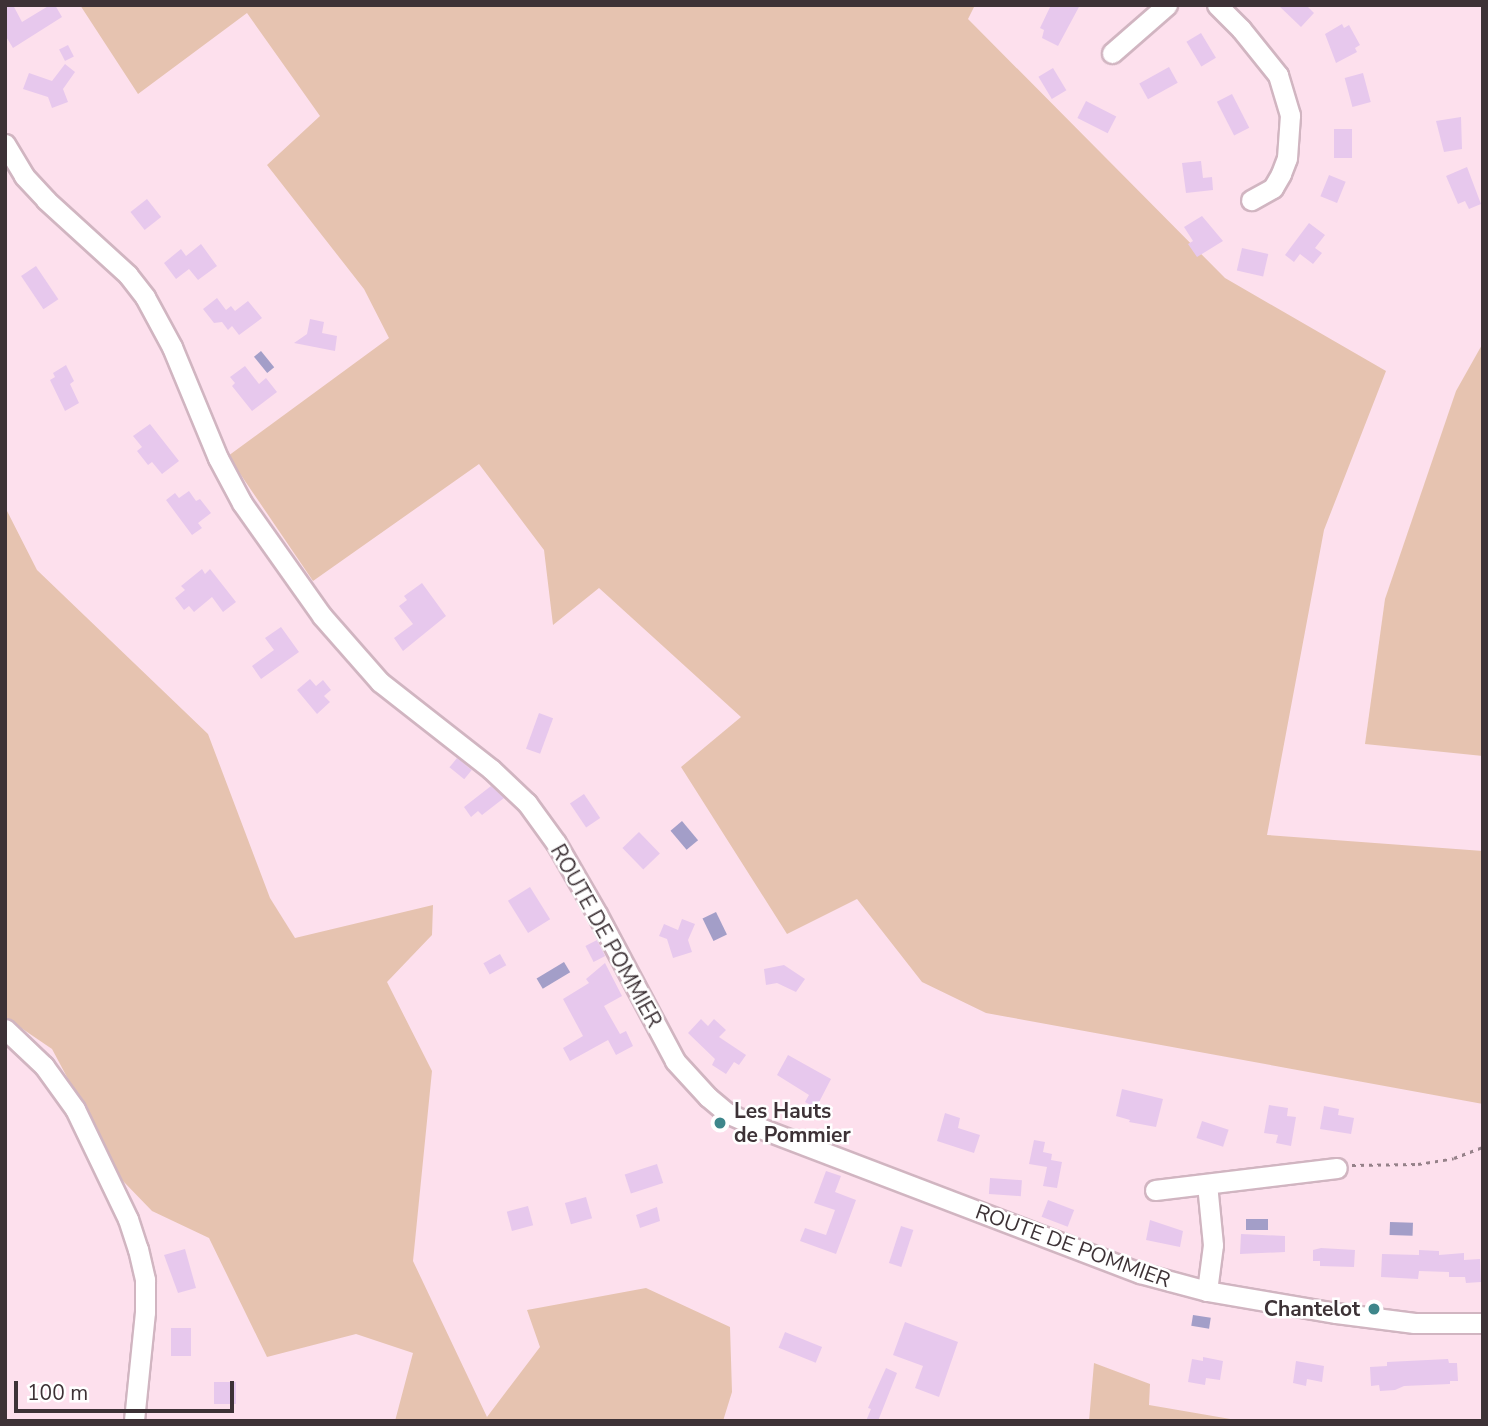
<!DOCTYPE html>
<style>
body{margin:0}
#map{position:relative;width:1488px;height:1426px;overflow:hidden;background:#fde0ed;font-family:"Nunito Sans",sans-serif}
div>[style]{position:absolute}
[style*='--x']{left:calc(var(--x)*1px);top:calc(var(--y)*1px);width:calc(var(--w)*1px);rotate:calc(var(--a)*1deg)}
.green>*{inset:0;background:#e6c3b0}
.water>*{inset:0;background:#a39ec8;transform-origin:0 0}
.building>*{inset:0;background:#e7c8ed;transform-origin:0 0}
.path>*{height:2.5px;margin-top:-1.25px;transform-origin:0;background:repeating-linear-gradient(90deg,#958189 0 3.5px,transparent 0 8.5px)}
.roads{filter:drop-shadow(2px 0 #d1b5c1) drop-shadow(-2px 0 #d1b5c1) drop-shadow(0 2px #d1b5c1) drop-shadow(0 -2px #d1b5c1)}
.minor>*{height:19px;margin:-9.5px;padding:0 9.5px;transform-origin:9.5px;border-radius:9.5px;background:#fff}
.dots>*{width:19px;height:19px;translate:-50% -50%;box-sizing:border-box;border:4px solid #fff;border-radius:50%}
span{translate:-50% -50%;white-space:nowrap;text-align:center;line-height:1.15;-webkit-text-stroke:5px #fff;paint-order:stroke}
.street-label{font-size:21px;color:#3d3236}
.poi-label{font-size:21px;color:#3d3236;font-weight:700}
.left{translate:0 -50%;text-align:left}
.right{translate:-100% -50%;text-align:right}
.frame{position:absolute;inset:0;border:7px solid #3d3236;pointer-events:none}
.scale{position:absolute;left:14px;top:1381px;width:220px;height:32px;box-sizing:border-box;border:4px solid #3d3236;border-top:0;padding-left:9px;font-size:21px;line-height:24px;white-space:nowrap;color:#3d3236;-webkit-text-stroke:5px #fff;paint-order:stroke}
</style>
<div id="map">
<div class="green">
<div style="clip-path:polygon(80px 5px,975px 5px,968px 19px,1225px 278px,1386px 371px,1324px 530px,1267px 835px,1483px 851px,1483px 1104px,986px 1013px,922px 982px,857px 899px,787px 934px,681px 767px,741px 717px,599px 588px,553px 625px,544px 550px,479px 464px,313px 581px,228px 456px,389px 338px,364px 289px,267px 165px,320px 116px,247px 13px,138px 94px)"></div>
<div style="clip-path:polygon(1483px 343px,1483px 756px,1365px 744px,1385px 599px,1456px 391px)"></div>
<div style="clip-path:polygon(5px 507px,37px 570px,208px 734px,270px 898px,295px 938px,433px 905px,432px 935px,387px 982px,432px 1071px,413px 1261px,487px 1417px,540px 1347px,527px 1310px,646px 1288px,730px 1327px,732px 1392px,723px 1421px,395px 1421px,413px 1353px,356px 1334px,267px 1357px,209px 1238px,152px 1211px,122px 1180px,52px 1049px,5px 1017px)"></div>
<div style="clip-path:polygon(1094px 1363px,1150px 1384px,1149px 1405px,1242px 1421px,1089px 1421px)"></div>
</div>
<div class="water">
<div style="left:261px;top:351px;width:21px;height:9px;rotate:51deg"></div>
<div style="left:682px;top:821px;width:25px;height:15px;rotate:50deg"></div>
<div style="left:716px;top:912px;width:25px;height:15px;rotate:64deg"></div>
<div style="left:564px;top:962px;width:12px;height:32px;rotate:59deg"></div>
<div style="left:1246px;top:1219px;width:22px;height:11px"></div>
<div style="left:1390px;top:1222px;width:23px;height:13px;rotate:2deg"></div>
<div style="left:1193px;top:1315px;width:18px;height:11px;rotate:9deg"></div>
</div>
<div class="building">
<div style="clip-path:polygon(5px 5px,13px 5px,22px 22px,50px 5px,55px 5px,62px 17px,13px 48px,5px 35px)"></div>
<div style="clip-path:polygon(1051px 5px,1080px 5px,1058px 46px,1042px 38px,1044px 30px,1040px 28px)"></div>
<div style="clip-path:polygon(1278px 5px,1306px 5px,1314px 13px,1301px 27px)"></div>
<div style="clip-path:polygon(1342px 24px,1344px 28px,1349px 25px,1360px 45px,1355px 48px,1357px 52px,1336px 63px,1325px 34px)"></div>
<div style="left:1201px;top:33px;width:29px;height:17px;rotate:59deg"></div>
<div style="left:68px;top:45px;width:13px;height:10px;rotate:63deg"></div>
<div style="clip-path:polygon(65px 64px,75px 72px,63px 89px,68px 102px,52px 108px,48px 97px,23px 89px,29px 73px,52px 81px)"></div>
<div style="left:1169px;top:67px;width:18px;height:34px;rotate:61deg"></div>
<div style="left:1053px;top:68px;width:26px;height:17px;rotate:59deg"></div>
<div style="left:1363px;top:73px;width:30px;height:19px;rotate:75deg"></div>
<div style="left:1232px;top:94px;width:38px;height:17px;rotate:63deg"></div>
<div style="left:1086px;top:101px;width:34px;height:19px;rotate:27deg"></div>
<div style="clip-path:polygon(1461px 117px,1462px 149px,1444px 152px,1436px 121px)"></div>
<div style="left:1334px;top:129px;width:18px;height:29px"></div>
<div style="clip-path:polygon(1201px 161px,1203px 178px,1212px 177px,1213px 190px,1186px 193px,1182px 163px)"></div>
<div style="clip-path:polygon(1467px 167px,1481px 204px,1469px 209px,1465px 201px,1458px 204px,1446px 176px)"></div>
<div style="left:1329px;top:175px;width:18px;height:23px;rotate:22deg"></div>
<div style="left:147px;top:199px;width:23px;height:21px;rotate:52deg"></div>
<div style="clip-path:polygon(1202px 216px,1223px 241px,1197px 257px,1188px 244px,1193px 241px,1184px 227px)"></div>
<div style="clip-path:polygon(1309px 223px,1325px 235px,1315px 248px,1322px 253px,1313px 264px,1300px 254px,1294px 262px,1285px 255px)"></div>
<div style="clip-path:polygon(201px 244px,217px 266px,198px 280px,189px 269px,176px 279px,164px 263px,181px 249px,186px 256px)"></div>
<div style="left:1242px;top:248px;width:27px;height:23px;rotate:13deg"></div>
<div style="left:36px;top:266px;width:40px;height:18px;rotate:56deg"></div>
<div style="clip-path:polygon(217px 298px,226px 310px,231px 306px,235px 311px,248px 301px,262px 318px,239px 335px,232px 326px,228px 330px,222px 322px,214px 323px,203px 309px)"></div>
<div style="clip-path:polygon(310px 319px,324px 322px,322px 333px,337px 336px,335px 351px,294px 343px,307px 334px)"></div>
<div style="clip-path:polygon(66px 365px,74px 381px,70px 384px,79px 403px,65px 411px,50px 380px,55px 377px,53px 373px)"></div>
<div style="clip-path:polygon(245px 366px,259px 384px,266px 378px,277px 392px,252px 411px,232px 386px,235px 383px,230px 377px)"></div>
<div style="clip-path:polygon(150px 424px,179px 461px,162px 474px,152px 462px,148px 465px,137px 451px,142px 447px,133px 436px)"></div>
<div style="clip-path:polygon(189px 491px,196px 501px,200px 499px,211px 513px,198px 523px,202px 528px,192px 535px,166px 500px,175px 493px,179px 498px)"></div>
<div style="clip-path:polygon(202px 569px,205px 574px,210px 569px,236px 602px,223px 612px,212px 597px,194px 612px,189px 606px,184px 610px,175px 598px,185px 590px,181px 586px)"></div>
<div style="clip-path:polygon(422px 583px,446px 616px,403px 651px,394px 638px,413px 624px,399px 606px,407px 600px,404px 596px)"></div>
<div style="clip-path:polygon(281px 627px,299px 652px,261px 679px,252px 666px,274px 650px,265px 638px)"></div>
<div style="clip-path:polygon(310px 679px,316px 686px,323px 680px,331px 690px,324px 696px,330px 702px,317px 714px,297px 690px)"></div>
<div style="left:539px;top:713px;width:15px;height:38px;rotate:20deg"></div>
<div style="left:457px;top:758px;width:19px;height:12px;rotate:39deg"></div>
<div style="clip-path:polygon(491px 786px,504px 798px,482px 815px,478px 811px,471px 817px,464px 807px)"></div>
<div style="left:584px;top:794px;width:29px;height:17px;rotate:56deg"></div>
<div style="left:639px;top:832px;width:30px;height:23px;rotate:46deg"></div>
<div style="left:530px;top:887px;width:38px;height:26px;rotate:58deg"></div>
<div style="clip-path:polygon(682px 919px,695px 924px,688px 940px,692px 952px,673px 958px,667px 939px,659px 936px,664px 924px,678px 930px)"></div>
<div style="left:597px;top:940px;width:18px;height:13px;rotate:63deg"></div>
<div style="left:500px;top:954px;width:13px;height:19px;rotate:61deg"></div>
<div style="clip-path:polygon(605px 963px,622px 996px,604px 1006px,620px 1034px,626px 1031px,633px 1046px,616px 1055px,608px 1040px,570px 1061px,563px 1048px,583px 1036px,563px 999px,589px 983px,586px 979px)"></div>
<div style="clip-path:polygon(784px 965px,805px 979px,796px 992px,777px 983px,766px 985px,764px 969px)"></div>
<div style="clip-path:polygon(701px 1019px,708px 1026px,714px 1019px,726px 1030px,719px 1037px,746px 1055px,739px 1065px,734px 1062px,726px 1074px,712px 1065px,715px 1059px,688px 1033px)"></div>
<div style="clip-path:polygon(788px 1055px,831px 1079px,816px 1108px,805px 1102px,809px 1095px,777px 1075px)"></div>
<div style="clip-path:polygon(1122px 1089px,1163px 1099px,1156px 1127px,1129px 1122px,1130px 1120px,1116px 1116px)"></div>
<div style="clip-path:polygon(1269px 1105px,1288px 1108px,1287px 1116px,1296px 1117px,1291px 1146px,1276px 1143px,1278px 1135px,1264px 1133px)"></div>
<div style="clip-path:polygon(1324px 1106px,1339px 1109px,1338px 1115px,1354px 1118px,1351px 1134px,1320px 1129px)"></div>
<div style="clip-path:polygon(945px 1113px,960px 1118px,958px 1128px,980px 1135px,974px 1153px,937px 1141px)"></div>
<div style="left:1202px;top:1121px;width:28px;height:18px;rotate:18deg"></div>
<div style="clip-path:polygon(1034px 1140px,1045px 1142px,1043px 1152px,1052px 1154px,1051px 1160px,1062px 1162px,1057px 1188px,1043px 1186px,1047px 1167px,1029px 1164px)"></div>
<div style="left:657px;top:1164px;width:20px;height:34px;rotate:72deg"></div>
<div style="clip-path:polygon(826px 1171px,841px 1176px,835px 1192px,856px 1200px,836px 1254px,800px 1241px,805px 1228px,826px 1235px,835px 1210px,814px 1203px)"></div>
<div style="left:990px;top:1178px;width:32px;height:16px;rotate:4deg"></div>
<div style="left:586px;top:1197px;width:22px;height:22px;rotate:74deg"></div>
<div style="left:1048px;top:1200px;width:28px;height:18px;rotate:21deg"></div>
<div style="left:528px;top:1206px;width:20px;height:22px;rotate:75deg"></div>
<div style="clip-path:polygon(657px 1207px,660px 1221px,640px 1228px,636px 1215px)"></div>
<div style="clip-path:polygon(1150px 1220px,1183px 1231px,1180px 1247px,1146px 1240px)"></div>
<div style="left:901px;top:1226px;width:13px;height:39px;rotate:18deg"></div>
<div style="clip-path:polygon(1241px 1234px,1285px 1236px,1285px 1252px,1240px 1254px)"></div>
<div style="clip-path:polygon(1321px 1248px,1355px 1250px,1354px 1267px,1320px 1266px,1320px 1261px,1313px 1261px,1313px 1250px)"></div>
<div style="clip-path:polygon(185px 1249px,196px 1288px,178px 1293px,164px 1255px)"></div>
<div style="clip-path:polygon(1419px 1250px,1439px 1251px,1439px 1255px,1464px 1253px,1464px 1260px,1480px 1259px,1481px 1282px,1466px 1283px,1465px 1277px,1449px 1277px,1449px 1272px,1419px 1271px,1418px 1279px,1381px 1277px,1382px 1254px,1419px 1255px)"></div>
<div style="clip-path:polygon(905px 1322px,958px 1342px,939px 1397px,915px 1388px,923px 1366px,893px 1355px)"></div>
<div style="left:171px;top:1328px;width:20px;height:28px"></div>
<div style="left:785px;top:1332px;width:40px;height:17px;rotate:22deg"></div>
<div style="clip-path:polygon(1203px 1357px,1223px 1361px,1220px 1380px,1206px 1378px,1205px 1385px,1188px 1382px,1192px 1359px,1203px 1361px)"></div>
<div style="clip-path:polygon(1448px 1359px,1449px 1363px,1457px 1363px,1458px 1381px,1450px 1381px,1450px 1384px,1404px 1386px,1395px 1390px,1380px 1391px,1379px 1385px,1371px 1386px,1370px 1367px,1387px 1366px,1387px 1362px)"></div>
<div style="clip-path:polygon(1296px 1361px,1324px 1366px,1322px 1382px,1307px 1379px,1306px 1386px,1293px 1383px)"></div>
<div style="clip-path:polygon(886px 1368px,897px 1373px,878px 1421px,866px 1421px,871px 1409px,868px 1408px)"></div>
<div style="left:214px;top:1382px;width:22px;height:22px"></div>
</div>
<div class="path">
<div style="--x:1352;--y:1165;--w:66;--a:-0.9"></div>
<div style="--x:1418;--y:1164;--w:36;--a:-9"></div>
<div style="--x:1454;--y:1158;--w:31;--a:-21"></div>
</div>
<div class="roads">
<div class="minor">
<div style="--x:1217;--y:5;--w:34;--a:45"></div>
<div style="--x:1241;--y:29;--w:59;--a:51.2"></div>
<div style="--x:1278;--y:75;--w:42;--a:73.3"></div>
<div style="--x:1290;--y:115;--w:43;--a:94"></div>
<div style="--x:1287;--y:158;--w:17;--a:111"></div>
<div style="--x:1281;--y:174;--w:16;--a:120"></div>
<div style="--x:1273;--y:188;--w:25;--a:151"></div>
<div style="--x:1112;--y:53;--w:73;--a:-41.1"></div>
<div style="--x:5;--y:144;--w:37;--a:59"></div>
<div style="--x:24;--y:176;--w:33;--a:47"></div>
<div style="--x:46;--y:200;--w:111;--a:42.4"></div>
<div style="--x:128;--y:275;--w:28;--a:52"></div>
<div style="--x:145;--y:297;--w:57;--a:61.6"></div>
<div style="--x:172;--y:347;--w:120;--a:67.5"></div>
<div style="--x:218;--y:458;--w:51;--a:61.9"></div>
<div style="--x:242;--y:503;--w:138;--a:54.7"></div>
<div style="--x:322;--y:616;--w:88;--a:48.7"></div>
<div style="--x:380;--y:682;--w:141;--a:38.1"></div>
<div style="--x:491;--y:769;--w:50;--a:43.4"></div>
<div style="--x:527;--y:803;--w:49;--a:54.1"></div>
<div style="--x:556;--y:843;--w:82;--a:60"></div>
<div style="--x:597;--y:914;--w:166;--a:62"></div>
<div style="--x:675;--y:1061;--w:49;--a:47.5"></div>
<div style="--x:708;--y:1097;--w:25;--a:40"></div>
<div style="--x:727;--y:1113;--w:36;--a:24"></div>
<div style="--x:760;--y:1128;--w:407;--a:20.9"></div>
<div style="--x:1140;--y:1273;--w:69;--a:15"></div>
<div style="--x:1207;--y:1291;--w:131;--a:9.7"></div>
<div style="--x:1336;--y:1313;--w:79;--a:7.3"></div>
<div style="--x:1414;--y:1323;--w:69;--a:0"></div>
<div style="--x:5;--y:1029;--w:54;--a:43.5"></div>
<div style="--x:44;--y:1066;--w:53;--a:54.2"></div>
<div style="--x:75;--y:1109;--w:122;--a:64.3"></div>
<div style="--x:128;--y:1219;--w:32;--a:72"></div>
<div style="--x:138;--y:1249;--w:32;--a:77"></div>
<div style="--x:145;--y:1280;--w:32;--a:90"></div>
<div style="--x:145;--y:1312;--w:110;--a:95.8"></div>
<div style="--x:1155;--y:1190;--w:183;--a:-6.9"></div>
<div style="--x:1207;--y:1291;--w:46;--a:-82.6"></div>
<div style="--x:1213;--y:1245;--w:61;--a:-95.6"></div>
</div>
</div>
<div class="dots">
<div style="left:720px;top:1123px;background:#3e868b"></div>
<div style="left:1374px;top:1309px;background:#3e868b"></div>
</div>
<div class="street-label">
<span style="left:606px;top:936px;rotate:61deg">ROUTE DE POMMIER</span>
<span style="left:1073px;top:1246px;rotate:20deg">ROUTE DE POMMIER</span>
</div>
<div class="poi-label">
<span class="left" style="left:734px;top:1123px">Les Hauts<br>de Pommier</span>
<span class="right" style="left:1360px;top:1309px">Chantelot</span>
</div>
<div class="frame"></div>
<div class="scale">100 m</div>
</div>
